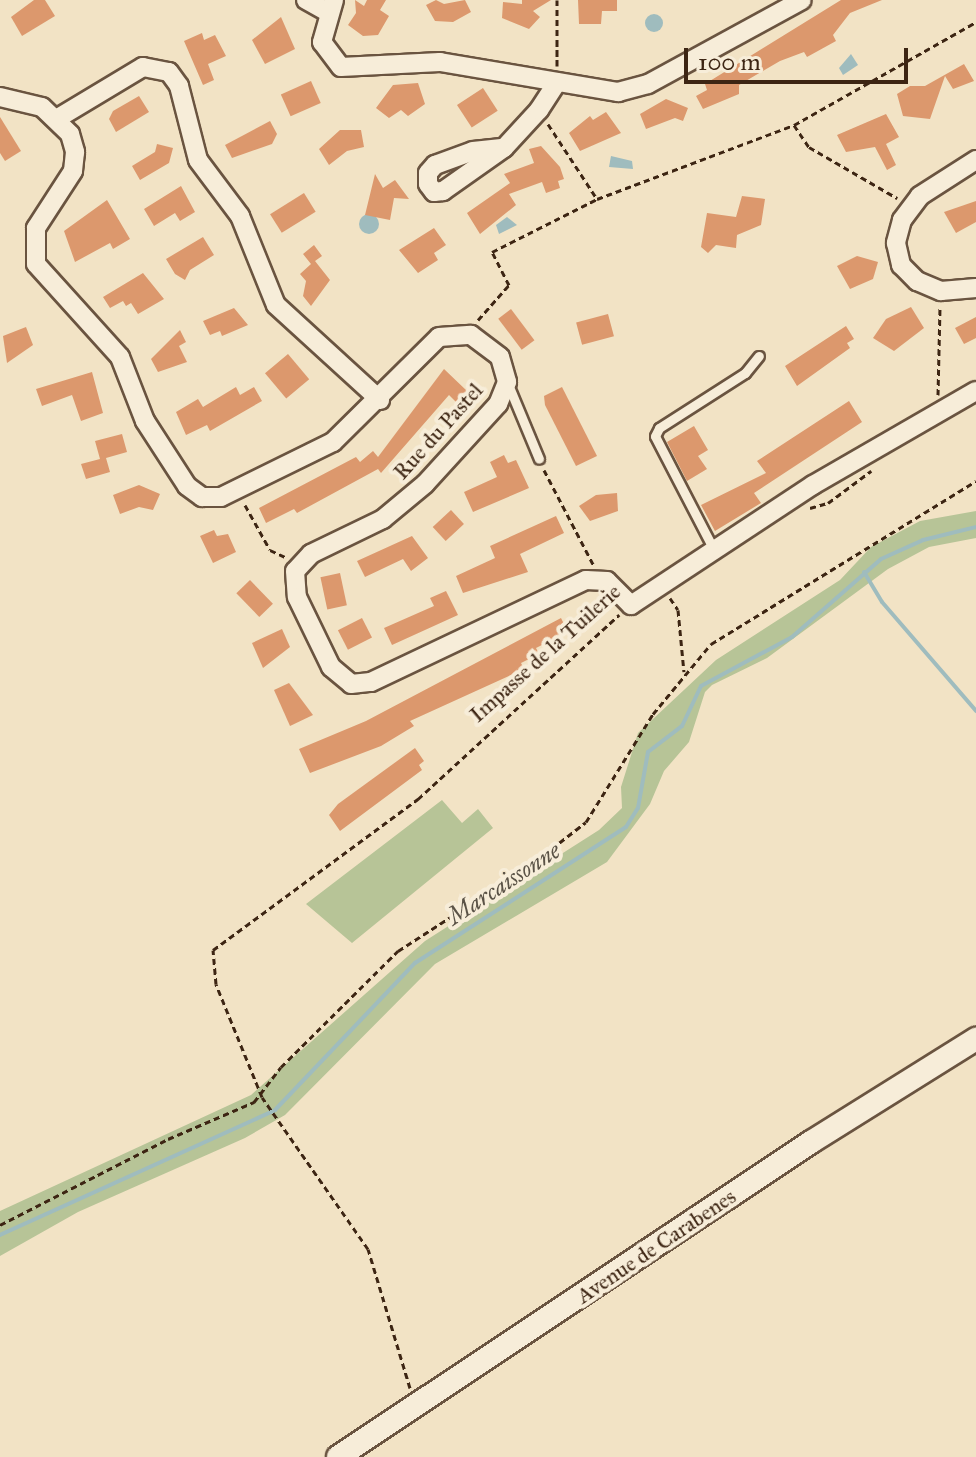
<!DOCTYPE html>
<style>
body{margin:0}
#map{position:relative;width:976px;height:1457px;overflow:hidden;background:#f2e3c5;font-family:"IM FELL Great Primer",serif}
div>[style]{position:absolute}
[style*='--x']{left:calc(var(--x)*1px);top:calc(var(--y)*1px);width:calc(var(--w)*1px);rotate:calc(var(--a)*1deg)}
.green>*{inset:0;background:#b7c497}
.water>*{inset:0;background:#9fbcbe}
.round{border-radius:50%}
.stream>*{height:4px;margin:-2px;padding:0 2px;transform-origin:2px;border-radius:2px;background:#9fbcbe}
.building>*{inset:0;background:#dc986d;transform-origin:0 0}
.path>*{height:3px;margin-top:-1.5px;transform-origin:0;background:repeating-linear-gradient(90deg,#3d2513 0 6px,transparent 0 10px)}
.roads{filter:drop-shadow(2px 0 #6a5440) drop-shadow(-2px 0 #6a5440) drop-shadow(0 2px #6a5440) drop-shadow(0 -2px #6a5440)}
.service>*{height:9px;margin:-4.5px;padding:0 4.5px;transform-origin:4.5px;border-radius:4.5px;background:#f7edd9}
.minor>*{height:18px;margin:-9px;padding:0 9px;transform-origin:9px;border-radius:9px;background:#f7edd9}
.tertiary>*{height:22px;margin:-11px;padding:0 11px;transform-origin:11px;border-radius:11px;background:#f7edd9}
span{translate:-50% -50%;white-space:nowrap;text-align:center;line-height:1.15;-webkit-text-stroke:8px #f7edd9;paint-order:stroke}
.street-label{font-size:22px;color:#3d2513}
.water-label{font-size:24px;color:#5a5246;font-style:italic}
.scale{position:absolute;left:684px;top:48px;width:224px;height:36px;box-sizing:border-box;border:4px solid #3d2513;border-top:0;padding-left:10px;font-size:24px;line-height:28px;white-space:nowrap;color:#3d2513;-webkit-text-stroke:6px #f7edd9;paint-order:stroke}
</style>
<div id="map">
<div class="green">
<div style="clip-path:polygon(976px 511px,976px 538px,929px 547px,888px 569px,767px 658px,712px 685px,705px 692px,689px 742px,664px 771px,650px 804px,607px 862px,435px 964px,285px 1115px,245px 1138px,78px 1212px,0 1256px,0 1211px,251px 1095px,425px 941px,599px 830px,622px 808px,621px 787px,638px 733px,716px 660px,840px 580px,871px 547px,920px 521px)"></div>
<div style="clip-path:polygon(442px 800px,462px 823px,478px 809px,493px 828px,352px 943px,306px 904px)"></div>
</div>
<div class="water">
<div class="round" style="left:645px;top:14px;width:18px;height:18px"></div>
<div style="clip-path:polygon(851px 54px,858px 65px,843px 75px,839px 68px)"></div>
<div style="clip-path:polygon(611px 156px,632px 161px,633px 169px,609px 167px)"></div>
<div class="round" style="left:359px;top:214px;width:20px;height:20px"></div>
<div style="clip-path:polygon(507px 217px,517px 225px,499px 234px,496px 225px)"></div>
</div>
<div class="stream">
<div style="--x:864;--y:572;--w:35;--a:59"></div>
<div style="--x:882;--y:602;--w:144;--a:49.2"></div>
<div style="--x:0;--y:1235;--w:302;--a:-24.4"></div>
<div style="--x:275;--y:1110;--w:203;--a:-46.4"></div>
<div style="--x:415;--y:963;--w:251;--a:-32.8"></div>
<div style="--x:626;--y:827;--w:22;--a:-58"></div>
<div style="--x:638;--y:808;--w:57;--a:-79.9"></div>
<div style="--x:648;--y:752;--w:43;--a:-37.4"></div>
<div style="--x:682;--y:726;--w:44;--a:-64.6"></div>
<div style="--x:701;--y:686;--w:103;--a:-28.3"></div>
<div style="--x:792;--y:637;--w:118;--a:-41.2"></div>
<div style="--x:881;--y:559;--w:46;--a:-24.3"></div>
<div style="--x:923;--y:540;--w:55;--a:-13.8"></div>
</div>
<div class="building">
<div style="clip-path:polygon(34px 0,45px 0,55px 16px,22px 36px,11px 17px)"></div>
<div style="clip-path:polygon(355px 0,364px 6px,367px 0,386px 0,380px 10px,389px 16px,378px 35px,363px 36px,348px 25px,356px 13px)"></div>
<div style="clip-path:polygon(436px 0,444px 4px,465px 0,471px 12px,453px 22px,435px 21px,426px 5px)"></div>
<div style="clip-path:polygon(522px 0,551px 0,533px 11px,540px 17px,529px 29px,502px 18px,503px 2px,522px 4px)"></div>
<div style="clip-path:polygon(578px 0,617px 0,617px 11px,602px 11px,601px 24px,579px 24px)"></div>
<div style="clip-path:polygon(841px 0,882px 0,850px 13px,833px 35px,836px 41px,807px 57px,804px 52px,780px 61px,739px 85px,739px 94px,703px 109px,696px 96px,707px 90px,705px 84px)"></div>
<div style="clip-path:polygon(281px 17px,295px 49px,265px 64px,252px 40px)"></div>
<div style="clip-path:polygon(202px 33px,204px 40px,215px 35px,226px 56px,208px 64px,214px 80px,203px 85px,184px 41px)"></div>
<div style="clip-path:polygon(964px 64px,974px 81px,953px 89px,945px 76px,930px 119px,903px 116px,897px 94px,910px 86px,925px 86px)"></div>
<div style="left:311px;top:81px;width:24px;height:33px;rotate:66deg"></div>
<div style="clip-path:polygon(418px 83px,425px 104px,408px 116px,401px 110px,389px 118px,376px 108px,393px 85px)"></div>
<div style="left:483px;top:88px;width:27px;height:31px;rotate:57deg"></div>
<div style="clip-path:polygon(139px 96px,149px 112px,116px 132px,109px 119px,113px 111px)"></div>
<div style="clip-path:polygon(666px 99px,688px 108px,683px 121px,675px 118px,646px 129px,640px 114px)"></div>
<div style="clip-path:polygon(606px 112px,621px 133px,580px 151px,569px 133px,590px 116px,593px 120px)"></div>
<div style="clip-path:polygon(886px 114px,899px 137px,886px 144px,896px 165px,887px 170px,875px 147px,846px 152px,837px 135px)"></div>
<div style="clip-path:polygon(0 117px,21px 151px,5px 161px,0 153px)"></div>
<div style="clip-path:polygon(270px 121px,277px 134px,272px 144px,232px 158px,225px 145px)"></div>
<div style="clip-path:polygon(340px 130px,361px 130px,364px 147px,347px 151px,329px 165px,319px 149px)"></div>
<div style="clip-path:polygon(157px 144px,173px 148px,169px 163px,140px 180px,132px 166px,155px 152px)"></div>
<div style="clip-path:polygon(541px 146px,560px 167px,564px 179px,558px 181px,560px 188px,546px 193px,542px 182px,509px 194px,516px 205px,480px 234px,467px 213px,510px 183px,504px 174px,534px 163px,529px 149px)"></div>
<div style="clip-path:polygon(375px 174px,383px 188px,395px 180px,409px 199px,394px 198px,390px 220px,365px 215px)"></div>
<div style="clip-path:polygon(181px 186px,195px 212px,180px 221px,175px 213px,154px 226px,144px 209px)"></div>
<div style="left:304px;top:193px;width:22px;height:40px;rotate:58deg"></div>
<div style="clip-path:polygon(742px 196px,765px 199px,761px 225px,737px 235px,736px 248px,716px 245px,708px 253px,701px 247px,707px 213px,736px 217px)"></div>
<div style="clip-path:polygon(107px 200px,130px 239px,113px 249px,110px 243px,75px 262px,64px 231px)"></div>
<div style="clip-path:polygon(976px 201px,976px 222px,956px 233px,944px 212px)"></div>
<div style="clip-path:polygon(434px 228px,446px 245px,434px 253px,438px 260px,418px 273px,399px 250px)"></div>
<div style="clip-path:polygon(203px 237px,214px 255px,190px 270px,185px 280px,175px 274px,166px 259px)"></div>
<div style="clip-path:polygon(314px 245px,322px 256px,315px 261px,330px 280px,311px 306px,303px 296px,306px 281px,300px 274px,311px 264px,303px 254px)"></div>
<div style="clip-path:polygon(857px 256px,878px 262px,873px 279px,850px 289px,837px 266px)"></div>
<div style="clip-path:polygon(143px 273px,164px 299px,138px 314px,131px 303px,126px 306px,123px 301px,110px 308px,103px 297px)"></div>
<div style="clip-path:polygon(911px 307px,924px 328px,894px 351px,873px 338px,886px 319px)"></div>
<div style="clip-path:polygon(234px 308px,248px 325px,222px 336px,220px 331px,210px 335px,203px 321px)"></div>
<div style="left:511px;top:309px;width:39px;height:16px;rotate:53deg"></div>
<div style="left:608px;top:314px;width:23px;height:33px;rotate:75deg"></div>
<div style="clip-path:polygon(976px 317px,976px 338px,964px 344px,955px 328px)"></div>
<div style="clip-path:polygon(846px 326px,854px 339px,847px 343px,850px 348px,797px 386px,785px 366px)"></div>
<div style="clip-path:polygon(26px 327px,33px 345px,7px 363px,3px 336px)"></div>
<div style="clip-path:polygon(180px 330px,186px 342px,179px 346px,187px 362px,158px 372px,151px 359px)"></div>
<div style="left:288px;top:354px;width:33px;height:30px;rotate:50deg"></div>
<div style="clip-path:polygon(444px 369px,467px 391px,457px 403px,449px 395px,381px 473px,378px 469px,297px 513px,294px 509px,266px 523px,259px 508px,356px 457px,360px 462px,373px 451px,378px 457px)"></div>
<div style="clip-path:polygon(92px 372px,103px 413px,81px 421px,72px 395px,42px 406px,36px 389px)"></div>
<div style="clip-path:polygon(236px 387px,240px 395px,254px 387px,262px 401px,210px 431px,207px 425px,186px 435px,176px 412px,198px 399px,203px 407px)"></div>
<div style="clip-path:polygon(562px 387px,597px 456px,576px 466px,545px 405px,544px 396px)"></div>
<div style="clip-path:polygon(849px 401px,862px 422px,754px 493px,761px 503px,715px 531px,701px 505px,766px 473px,757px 461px)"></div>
<div style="clip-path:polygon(694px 426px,708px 450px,698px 456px,707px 469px,687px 481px,667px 442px)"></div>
<div style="clip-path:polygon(122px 434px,127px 452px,106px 458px,110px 472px,86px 479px,81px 464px,100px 459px,95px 441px)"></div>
<div style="clip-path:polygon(504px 455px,508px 463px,516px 460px,529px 488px,473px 512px,464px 492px,497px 477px,490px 462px)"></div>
<div style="clip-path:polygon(139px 485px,160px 494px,153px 510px,139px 507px,120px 514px,113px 495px)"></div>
<div style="clip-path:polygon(617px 493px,618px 511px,590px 521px,579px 506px,596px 495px)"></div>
<div style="left:451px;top:510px;width:19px;height:25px;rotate:47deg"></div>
<div style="clip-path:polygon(556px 516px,564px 533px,520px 554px,528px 572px,463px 593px,456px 576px,495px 558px,490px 546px)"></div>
<div style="clip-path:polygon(214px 530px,217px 536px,228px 534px,236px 552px,213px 563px,200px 536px)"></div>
<div style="clip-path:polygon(412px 536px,428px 558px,411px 571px,403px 559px,365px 577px,357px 561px)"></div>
<div style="left:340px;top:573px;width:33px;height:20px;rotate:78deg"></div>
<div style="left:250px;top:580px;width:33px;height:19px;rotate:46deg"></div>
<div style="clip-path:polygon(446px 591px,458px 615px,392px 645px,384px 628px,434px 606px,430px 598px)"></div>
<div style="left:362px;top:618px;width:22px;height:27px;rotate:63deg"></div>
<div style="clip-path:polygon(561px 618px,568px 632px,536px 648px,539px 654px,521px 663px,524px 669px,410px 721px,414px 726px,381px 746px,310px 773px,299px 749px,366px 721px)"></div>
<div style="clip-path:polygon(282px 629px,290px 647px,263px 668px,252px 643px)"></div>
<div style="clip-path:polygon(289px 683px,313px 715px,290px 726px,274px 690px)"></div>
<div style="clip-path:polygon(415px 748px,424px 761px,419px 765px,422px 770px,340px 831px,329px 815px,338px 804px)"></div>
</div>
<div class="path">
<div style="--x:557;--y:0;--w:66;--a:90"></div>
<div style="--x:548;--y:124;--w:90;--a:56.8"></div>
<div style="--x:794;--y:125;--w:27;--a:56"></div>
<div style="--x:809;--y:147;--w:102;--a:30.1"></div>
<div style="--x:478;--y:320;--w:47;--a:-48.5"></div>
<div style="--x:509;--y:285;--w:37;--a:-117"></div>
<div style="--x:492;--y:252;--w:118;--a:-26.8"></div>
<div style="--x:597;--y:199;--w:210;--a:-20.6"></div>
<div style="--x:794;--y:125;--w:209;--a:-29.5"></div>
<div style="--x:938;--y:395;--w:88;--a:-88.7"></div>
<div style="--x:544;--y:470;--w:108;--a:62.5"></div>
<div style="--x:245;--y:505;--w:51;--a:60.9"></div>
<div style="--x:270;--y:550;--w:17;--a:25"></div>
<div style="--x:810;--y:508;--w:19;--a:-16"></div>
<div style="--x:828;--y:503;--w:54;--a:-36.7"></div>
<div style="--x:670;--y:598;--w:14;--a:56"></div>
<div style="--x:678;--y:610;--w:62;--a:84.5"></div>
<div style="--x:0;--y:1225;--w:189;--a:-27.1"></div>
<div style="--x:168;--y:1139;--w:94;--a:-23.3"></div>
<div style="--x:254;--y:1102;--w:44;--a:-52.4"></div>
<div style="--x:281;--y:1067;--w:165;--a:-44.8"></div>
<div style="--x:398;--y:951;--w:155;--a:-32.9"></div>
<div style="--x:528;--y:867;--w:73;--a:-37.8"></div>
<div style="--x:586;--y:822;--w:127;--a:-58.2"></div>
<div style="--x:653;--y:714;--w:91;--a:-50.4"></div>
<div style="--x:711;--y:644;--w:311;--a:-31.6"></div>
<div style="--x:410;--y:1388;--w:145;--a:-106.8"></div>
<div style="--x:368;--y:1249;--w:185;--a:-124.9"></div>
<div style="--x:262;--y:1097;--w:122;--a:-112.2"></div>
<div style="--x:216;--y:984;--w:34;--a:-95"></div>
<div style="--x:213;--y:950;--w:255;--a:-36.4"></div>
<div style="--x:418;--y:799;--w:273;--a:-42.5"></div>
</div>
<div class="roads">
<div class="service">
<div style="--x:507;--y:382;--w:83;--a:67.4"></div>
<div style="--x:714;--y:550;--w:128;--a:-117.4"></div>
<div style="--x:655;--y:436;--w:9;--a:-63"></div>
<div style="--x:659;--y:428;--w:102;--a:-32.6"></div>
<div style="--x:745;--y:373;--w:22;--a:-51"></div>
</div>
<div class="minor">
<div style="--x:306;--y:0;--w:26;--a:29"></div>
<div style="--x:334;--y:0;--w:44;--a:105.9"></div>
<div style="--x:322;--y:42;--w:31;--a:53"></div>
<div style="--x:341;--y:67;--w:99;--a:-2.9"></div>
<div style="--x:440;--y:62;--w:181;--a:9.6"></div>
<div style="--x:618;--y:92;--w:31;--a:-15"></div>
<div style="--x:648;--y:84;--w:175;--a:-28.6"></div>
<div style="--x:0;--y:97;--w:43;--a:13.4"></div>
<div style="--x:42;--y:107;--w:39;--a:44"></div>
<div style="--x:70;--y:134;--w:19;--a:74"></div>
<div style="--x:75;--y:152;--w:19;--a:96"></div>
<div style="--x:73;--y:171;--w:68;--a:123"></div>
<div style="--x:36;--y:228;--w:36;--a:90"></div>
<div style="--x:36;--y:264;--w:125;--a:47.9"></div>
<div style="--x:120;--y:357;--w:69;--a:68.7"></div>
<div style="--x:145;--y:421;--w:77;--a:57.1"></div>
<div style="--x:187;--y:486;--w:19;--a:36"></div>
<div style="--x:202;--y:497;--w:19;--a:0"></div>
<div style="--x:221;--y:497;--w:125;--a:-26.2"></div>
<div style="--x:333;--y:442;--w:149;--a:-44.7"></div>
<div style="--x:439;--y:337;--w:32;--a:-4"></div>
<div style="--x:471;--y:335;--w:36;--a:37"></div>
<div style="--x:500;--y:357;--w:26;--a:74"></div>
<div style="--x:507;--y:382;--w:24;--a:112"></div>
<div style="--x:498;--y:404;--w:108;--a:132.4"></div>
<div style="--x:425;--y:484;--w:55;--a:140.2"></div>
<div style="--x:383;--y:519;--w:80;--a:154.1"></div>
<div style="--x:311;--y:554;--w:23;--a:133"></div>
<div style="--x:295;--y:571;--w:26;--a:86"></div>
<div style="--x:297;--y:597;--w:78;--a:64.1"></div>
<div style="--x:331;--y:667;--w:26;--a:40"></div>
<div style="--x:351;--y:684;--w:20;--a:-6"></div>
<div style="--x:371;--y:682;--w:238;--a:-25.4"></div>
<div style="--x:586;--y:580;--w:21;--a:3"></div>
<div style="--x:607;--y:581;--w:34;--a:45"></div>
<div style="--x:631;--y:605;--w:218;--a:-33.4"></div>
<div style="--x:813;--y:485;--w:188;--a:-30"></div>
<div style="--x:58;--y:118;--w:99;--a:-31"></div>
<div style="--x:143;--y:67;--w:26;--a:11"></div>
<div style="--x:169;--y:72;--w:17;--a:54"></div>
<div style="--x:179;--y:86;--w:76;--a:75.6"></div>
<div style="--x:198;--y:160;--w:70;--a:53.1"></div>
<div style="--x:240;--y:216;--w:96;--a:68"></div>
<div style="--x:276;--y:305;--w:141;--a:42.4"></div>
<div style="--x:504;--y:148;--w:75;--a:144.8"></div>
<div style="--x:443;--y:191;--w:9;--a:174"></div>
<div style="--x:434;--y:192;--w:10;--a:-127"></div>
<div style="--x:428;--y:184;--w:11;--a:-90"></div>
<div style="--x:428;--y:173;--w:11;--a:-49"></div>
<div style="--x:435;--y:165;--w:40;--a:-20.2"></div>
<div style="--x:473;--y:151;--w:31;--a:-6"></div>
<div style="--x:504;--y:148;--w:52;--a:-47.4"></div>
<div style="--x:539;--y:110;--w:33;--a:-57"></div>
<div style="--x:976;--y:160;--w:67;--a:147.3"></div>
<div style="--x:920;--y:196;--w:30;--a:127"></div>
<div style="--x:902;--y:220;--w:24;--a:105"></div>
<div style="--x:896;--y:243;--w:23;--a:77"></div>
<div style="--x:901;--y:265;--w:23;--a:45"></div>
<div style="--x:917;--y:281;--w:26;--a:23"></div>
<div style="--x:941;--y:291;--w:35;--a:-5"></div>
</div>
<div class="tertiary">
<div style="--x:338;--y:1457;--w:568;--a:-33.66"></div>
<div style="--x:811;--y:1142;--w:195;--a:-32"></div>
</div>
</div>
<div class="street-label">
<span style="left:438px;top:431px;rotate:-48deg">Rue du Pastel</span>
<span style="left:545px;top:653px;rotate:-42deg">Impasse de la Tuilerie</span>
<span style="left:656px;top:1246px;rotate:-34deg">Avenue de Carabenes</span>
</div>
<div class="water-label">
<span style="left:504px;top:884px;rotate:-33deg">Marcaissonne</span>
</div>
<div class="scale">100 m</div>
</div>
